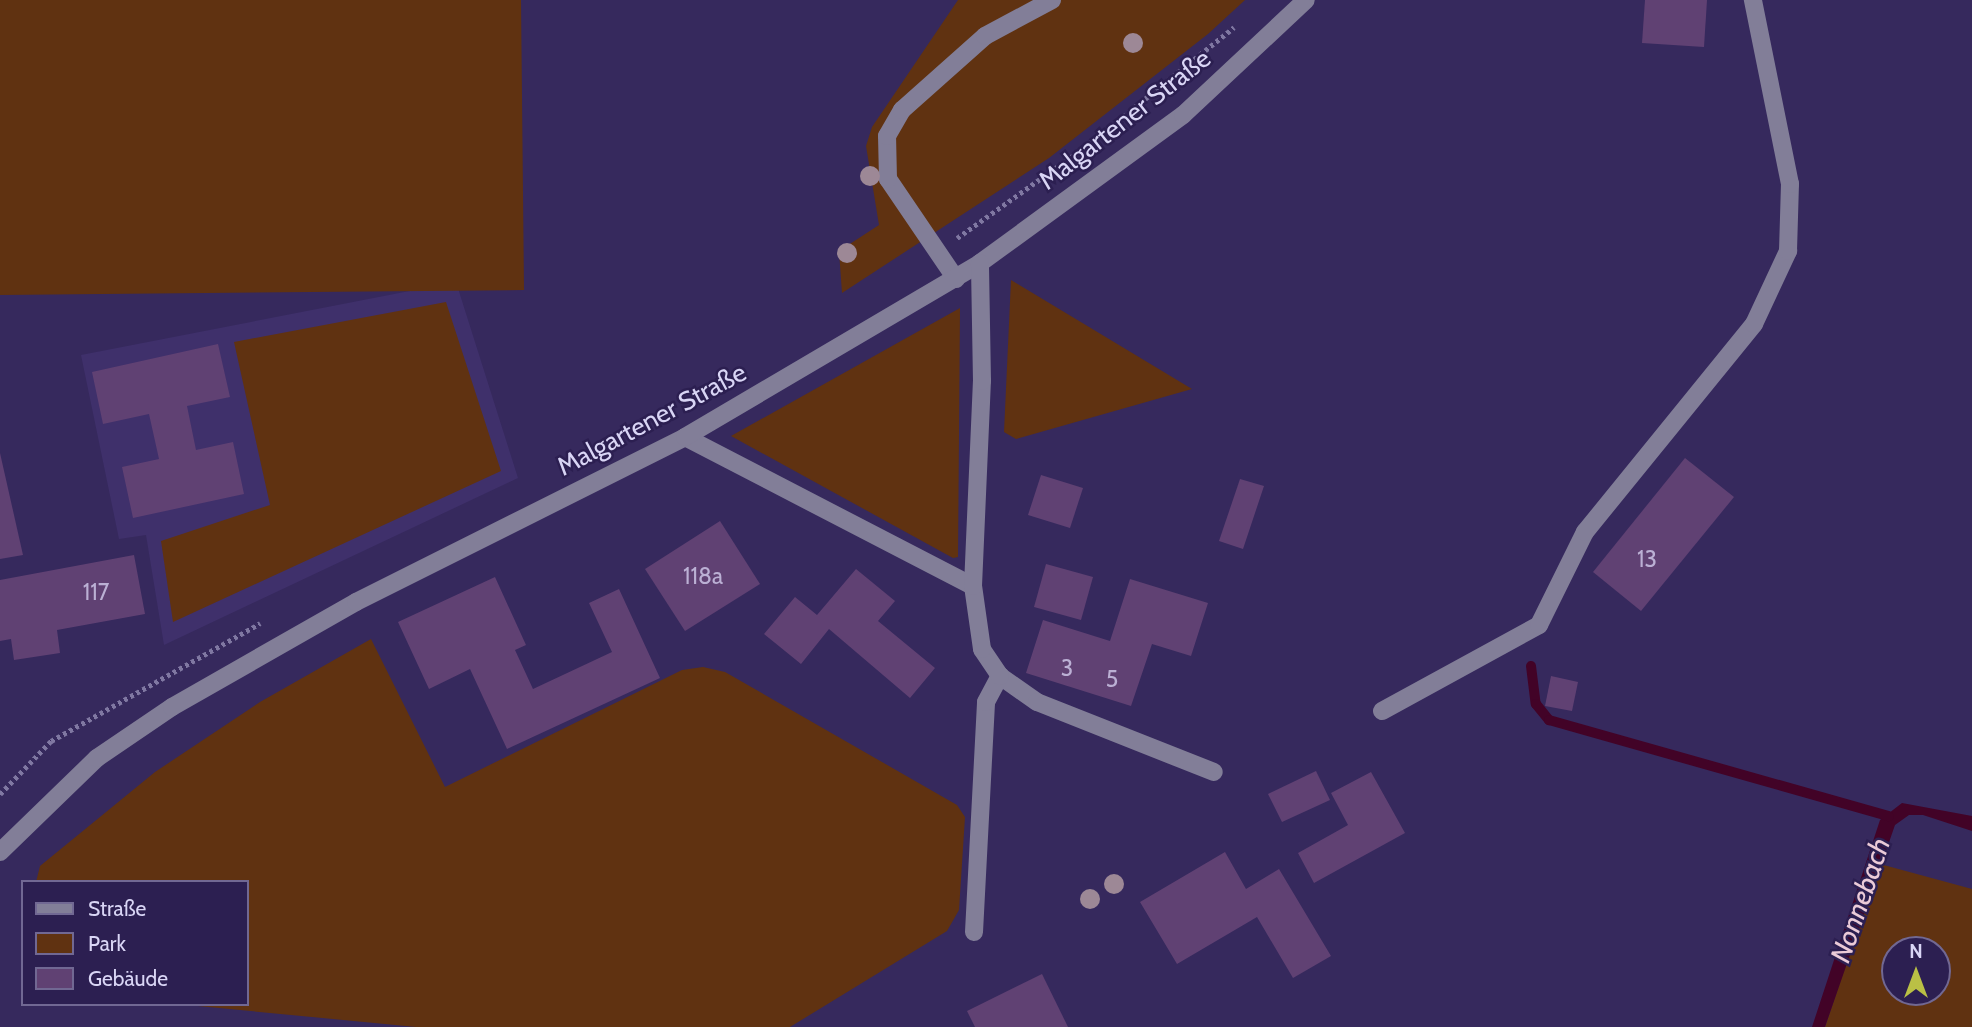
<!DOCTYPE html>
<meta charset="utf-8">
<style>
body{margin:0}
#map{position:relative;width:1972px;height:1027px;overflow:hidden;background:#36295d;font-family:Cabin,sans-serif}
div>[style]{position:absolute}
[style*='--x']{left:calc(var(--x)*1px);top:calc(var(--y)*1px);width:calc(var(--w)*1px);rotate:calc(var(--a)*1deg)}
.built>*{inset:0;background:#3f306b}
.green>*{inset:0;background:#603211}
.water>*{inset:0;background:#420327}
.stream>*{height:10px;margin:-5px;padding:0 5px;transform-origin:5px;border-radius:5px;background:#420327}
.building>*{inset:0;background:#604173}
.path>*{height:4.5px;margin-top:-2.25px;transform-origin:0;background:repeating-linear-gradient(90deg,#8078a2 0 3.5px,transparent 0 7px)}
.minor>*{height:18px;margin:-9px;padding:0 9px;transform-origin:9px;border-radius:9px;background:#827e98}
.trees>*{width:20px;height:20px;margin:-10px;border-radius:50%;background:#9d8896}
span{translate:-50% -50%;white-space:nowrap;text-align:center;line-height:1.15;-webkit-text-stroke:5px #2c1f51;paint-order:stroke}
.number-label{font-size:23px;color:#bbb0d4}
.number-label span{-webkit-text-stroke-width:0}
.street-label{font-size:26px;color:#d9d5f5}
.water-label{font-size:28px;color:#ebcbd8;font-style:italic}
.legend{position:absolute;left:21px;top:880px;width:228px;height:126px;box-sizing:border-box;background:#2c1f51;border:2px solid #716893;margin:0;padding:9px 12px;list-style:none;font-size:21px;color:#d9d5f5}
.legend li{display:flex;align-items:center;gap:14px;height:35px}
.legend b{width:35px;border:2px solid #716893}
.north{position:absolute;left:1881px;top:936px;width:70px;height:70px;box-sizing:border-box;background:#2c1f51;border:2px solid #716893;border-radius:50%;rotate:0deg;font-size:19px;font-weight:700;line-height:28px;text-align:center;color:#d9d5f5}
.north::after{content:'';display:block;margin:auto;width:24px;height:32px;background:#bac045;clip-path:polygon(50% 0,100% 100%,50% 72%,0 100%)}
</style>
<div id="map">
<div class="built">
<div style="clip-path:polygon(456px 282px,518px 478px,164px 645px,146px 535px,119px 539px,81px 355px)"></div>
</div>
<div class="green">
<div style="clip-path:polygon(0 0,521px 0,524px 290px,0 295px)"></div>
<div style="clip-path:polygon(958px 0,1245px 0,1208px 34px,1049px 158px,842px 293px,839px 251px,879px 225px,866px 146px,872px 127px)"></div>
<div style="clip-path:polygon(1011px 280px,1192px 389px,1016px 439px,1004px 432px)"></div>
<div style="clip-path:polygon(446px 302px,501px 471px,173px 622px,161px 541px,270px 505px,234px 342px)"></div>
<div style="clip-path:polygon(960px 308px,958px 557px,953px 558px,731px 436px)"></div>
<div style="clip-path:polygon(371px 639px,445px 787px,682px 670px,703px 667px,725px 672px,957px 805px,965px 817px,959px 910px,947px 931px,790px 1027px,416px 1027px,177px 1004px,247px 1004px,247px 882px,36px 882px,40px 866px,155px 772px,260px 702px)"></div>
<div style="clip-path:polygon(evenodd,1880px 864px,1972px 889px,1972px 1027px,1825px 1027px,1880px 864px,1895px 950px,1937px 950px,1937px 992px,1895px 992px,1895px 950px)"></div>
</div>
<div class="water">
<div style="clip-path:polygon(1902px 803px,1972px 816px,1972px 831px,1923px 815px,1909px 815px,1895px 825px,1825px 1027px,1812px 1027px,1880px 820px)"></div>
</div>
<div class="stream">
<div style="--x:1531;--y:666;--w:38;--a:83"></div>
<div style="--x:1536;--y:704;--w:21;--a:51"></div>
<div style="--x:1549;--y:720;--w:353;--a:15.8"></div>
</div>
<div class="building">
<div style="clip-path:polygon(1645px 0,1707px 0,1704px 47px,1642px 43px)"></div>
<div style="clip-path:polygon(218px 344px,230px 397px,187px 406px,196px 450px,233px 442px,244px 494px,133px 518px,122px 467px,159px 459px,149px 414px,103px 424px,92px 372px)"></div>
<div style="clip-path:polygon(0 453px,23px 555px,0 559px)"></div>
<div style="clip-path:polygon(1685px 458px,1734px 497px,1641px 611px,1593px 572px)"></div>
<div style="clip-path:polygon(1041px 475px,1083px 488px,1070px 528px,1028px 515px)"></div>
<div style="clip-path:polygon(1240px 479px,1264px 486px,1243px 549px,1219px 541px)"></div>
<div style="clip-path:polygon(720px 521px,760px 584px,685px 631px,645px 569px)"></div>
<div style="clip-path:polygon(134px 555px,145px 614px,57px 630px,60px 653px,14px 660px,11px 639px,0 641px,0 580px)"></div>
<div style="clip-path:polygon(1046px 564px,1093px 577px,1081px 620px,1034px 607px)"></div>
<div style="clip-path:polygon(856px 569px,895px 601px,878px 621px,935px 668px,910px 698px,829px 629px,801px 664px,764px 634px,795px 597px,817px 615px)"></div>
<div style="clip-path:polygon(495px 577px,526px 645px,515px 650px,533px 689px,612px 652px,589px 603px,619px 589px,660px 678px,507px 749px,470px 669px,429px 689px,398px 622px)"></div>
<div style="clip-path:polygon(1130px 579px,1208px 603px,1191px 656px,1152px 644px,1131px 706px,1026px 673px,1043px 620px,1110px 641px)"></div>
<div style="clip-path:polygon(1551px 676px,1578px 682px,1572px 711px,1545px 706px)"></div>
<div style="clip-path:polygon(1316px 771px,1330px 800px,1282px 822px,1268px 794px)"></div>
<div style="clip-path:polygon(1371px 772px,1405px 833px,1314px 883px,1298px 853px,1348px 825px,1331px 793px)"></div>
<div style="clip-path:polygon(1225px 852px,1246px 889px,1279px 869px,1331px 956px,1293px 978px,1257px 917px,1177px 964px,1140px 902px)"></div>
<div style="clip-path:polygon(1042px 974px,1068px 1027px,975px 1027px,967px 1011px)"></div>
</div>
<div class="path">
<div style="--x:957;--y:238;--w:157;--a:-35.4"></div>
<div style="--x:1085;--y:147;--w:191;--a:-38.8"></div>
<div style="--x:0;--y:794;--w:74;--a:-46.1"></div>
<div style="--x:51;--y:741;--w:240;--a:-29.4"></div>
</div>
<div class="minor">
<div style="--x:956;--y:279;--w:121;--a:-124.2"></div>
<div style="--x:888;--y:179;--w:43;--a:-91.3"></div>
<div style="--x:887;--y:136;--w:30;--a:-60"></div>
<div style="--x:902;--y:110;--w:111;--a:-41.7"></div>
<div style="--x:985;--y:36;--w:76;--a:-28.2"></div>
<div style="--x:685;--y:437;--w:324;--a:27.4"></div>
<div style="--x:1000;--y:676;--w:45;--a:35.1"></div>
<div style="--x:1037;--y:702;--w:190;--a:21.6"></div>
<div style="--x:1382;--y:711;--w:179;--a:-28.7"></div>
<div style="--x:1539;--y:625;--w:104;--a:-63.7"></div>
<div style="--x:1585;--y:532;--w:268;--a:-50.9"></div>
<div style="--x:1754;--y:324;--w:81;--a:-65"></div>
<div style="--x:1788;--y:251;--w:67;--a:-88.3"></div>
<div style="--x:1790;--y:184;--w:188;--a:-101.4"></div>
<div style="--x:0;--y:852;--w:135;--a:-44.1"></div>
<div style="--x:97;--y:758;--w:91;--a:-34.2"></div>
<div style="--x:172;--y:707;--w:212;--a:-29.7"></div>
<div style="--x:356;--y:602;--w:368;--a:-26.6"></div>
<div style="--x:685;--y:437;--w:342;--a:-30.5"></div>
<div style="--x:980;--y:263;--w:251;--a:-36.1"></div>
<div style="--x:1183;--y:115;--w:168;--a:-43.1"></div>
<div style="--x:974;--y:932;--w:230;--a:-87"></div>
<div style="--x:986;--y:702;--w:30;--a:-62"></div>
<div style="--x:1000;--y:676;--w:32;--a:-124"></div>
<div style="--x:982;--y:649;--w:64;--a:-98.1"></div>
<div style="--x:973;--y:586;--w:205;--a:-87.5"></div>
<div style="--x:982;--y:381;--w:118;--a:-91"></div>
</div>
<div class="trees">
<div style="left:1133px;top:43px"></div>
<div style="left:870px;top:176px"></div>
<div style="left:847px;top:253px"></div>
<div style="left:1114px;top:884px"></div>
<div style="left:1090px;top:899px"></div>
</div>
<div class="number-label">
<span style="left:1647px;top:559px">13</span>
<span style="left:703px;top:576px">118a</span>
<span style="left:96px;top:592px">117</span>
<span style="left:1067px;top:668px">3</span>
<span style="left:1112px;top:679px">5</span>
</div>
<div class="street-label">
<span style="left:1125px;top:120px;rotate:-38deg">Malgartener Straße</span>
<span style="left:652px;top:420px;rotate:-28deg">Malgartener Straße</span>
</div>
<div class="water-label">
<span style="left:1860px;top:900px;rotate:-71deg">Nonnebach</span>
</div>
<ul class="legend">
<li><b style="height:9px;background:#827e98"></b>Straße</li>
<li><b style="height:19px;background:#603211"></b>Park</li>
<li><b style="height:19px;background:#604173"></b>Gebäude</li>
</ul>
<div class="north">N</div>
</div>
